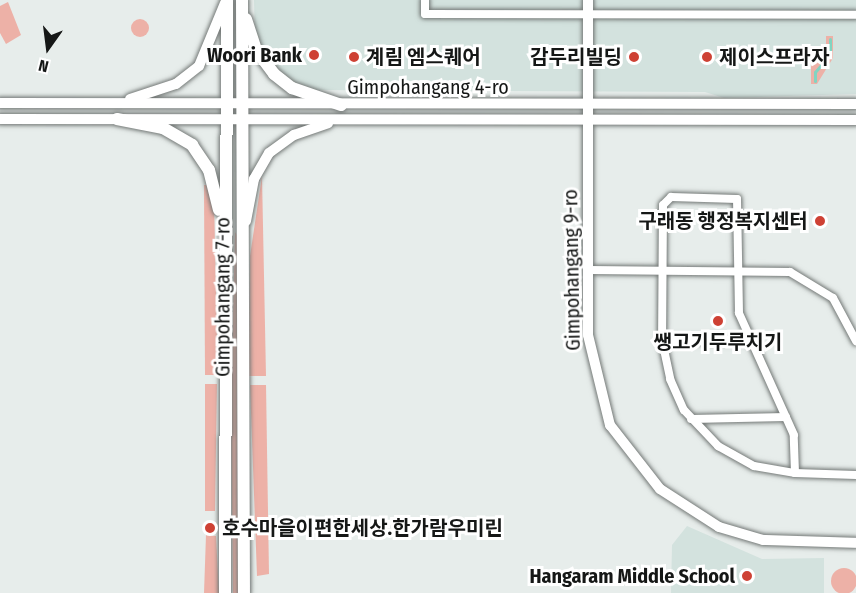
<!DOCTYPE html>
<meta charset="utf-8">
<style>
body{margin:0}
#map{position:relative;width:856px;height:593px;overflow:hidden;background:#e7edeb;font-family:"Fira Sans Condensed","Noto Sans KR",sans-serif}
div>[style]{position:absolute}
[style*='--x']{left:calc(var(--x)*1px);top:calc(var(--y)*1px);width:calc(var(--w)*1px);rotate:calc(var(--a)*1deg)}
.built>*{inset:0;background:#d3e2de}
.green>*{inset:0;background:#edb1a7}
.round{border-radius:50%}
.stream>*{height:3px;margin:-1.5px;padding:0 1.5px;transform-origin:1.5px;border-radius:1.5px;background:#81d4c1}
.roads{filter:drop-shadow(0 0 2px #747977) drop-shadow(0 0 2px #747977)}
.minor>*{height:8px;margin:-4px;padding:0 4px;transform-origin:4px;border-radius:4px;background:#fff}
.tertiary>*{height:10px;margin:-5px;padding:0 5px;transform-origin:5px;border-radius:5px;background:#fff}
.secondary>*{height:12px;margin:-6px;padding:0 6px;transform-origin:6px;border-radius:6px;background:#fff}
.dots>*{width:16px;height:16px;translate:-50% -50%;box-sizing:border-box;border:3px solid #fff;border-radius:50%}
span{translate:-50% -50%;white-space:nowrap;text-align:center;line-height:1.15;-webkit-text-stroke:6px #fff;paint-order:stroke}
.poi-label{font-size:20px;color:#151716;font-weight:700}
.right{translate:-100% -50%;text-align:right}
.left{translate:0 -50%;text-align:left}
.street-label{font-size:20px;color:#151716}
.north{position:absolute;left:18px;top:18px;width:60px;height:60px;-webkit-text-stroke:4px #fff;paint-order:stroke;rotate:194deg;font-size:16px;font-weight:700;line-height:24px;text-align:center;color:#151716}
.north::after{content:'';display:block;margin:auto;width:21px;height:27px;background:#151716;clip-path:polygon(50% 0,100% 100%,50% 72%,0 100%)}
</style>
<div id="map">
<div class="built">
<div style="clip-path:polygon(254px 0,856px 0,856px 94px,724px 98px,705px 92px,308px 90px,293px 84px,262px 55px,255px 36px)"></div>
<div style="clip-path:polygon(687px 526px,762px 559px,824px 558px,824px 593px,671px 593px,672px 545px)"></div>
</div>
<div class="green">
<div style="clip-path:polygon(8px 2px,21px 35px,6px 44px,0 33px,0 6px)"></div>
<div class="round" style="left:131px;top:19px;width:18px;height:18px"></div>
<div style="clip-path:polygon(826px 36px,833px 36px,833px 58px,817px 84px,811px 84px,811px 56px,826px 55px)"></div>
<div style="clip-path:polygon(262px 176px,266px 376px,249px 376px,250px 256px)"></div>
<div style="clip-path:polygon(204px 185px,211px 185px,214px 201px,218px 375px,205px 375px)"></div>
<div style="clip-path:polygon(235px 232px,237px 235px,238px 593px,233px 593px,231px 407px)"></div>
<div style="clip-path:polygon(205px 384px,217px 384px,215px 511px,205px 511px)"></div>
<div style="clip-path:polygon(250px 385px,266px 385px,269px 574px,257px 576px)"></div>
<div style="clip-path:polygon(206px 535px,216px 536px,219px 593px,204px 593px)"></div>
<div class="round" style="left:831px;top:568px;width:26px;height:26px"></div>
</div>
<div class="stream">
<div style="--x:815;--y:81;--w:9;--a:-90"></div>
<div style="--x:815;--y:72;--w:23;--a:-49"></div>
<div style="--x:830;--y:55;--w:16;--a:-90"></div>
</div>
<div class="roads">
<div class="minor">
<div style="--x:425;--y:0;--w:14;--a:90"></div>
<div style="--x:425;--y:14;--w:431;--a:0.1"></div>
<div style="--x:589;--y:270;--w:201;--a:0.6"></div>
<div style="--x:790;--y:272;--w:50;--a:31.2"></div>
<div style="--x:833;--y:298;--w:49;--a:61.9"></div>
<div style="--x:662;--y:340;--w:86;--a:0"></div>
<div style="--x:691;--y:419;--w:95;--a:-1.2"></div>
<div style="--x:795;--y:473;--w:38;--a:-92"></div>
<div style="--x:794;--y:435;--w:134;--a:-114.3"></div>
<div style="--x:739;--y:313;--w:114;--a:-91"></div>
<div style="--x:737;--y:199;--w:66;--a:-178.3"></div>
<div style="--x:671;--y:197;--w:11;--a:135"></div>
<div style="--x:663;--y:205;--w:135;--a:90.4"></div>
<div style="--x:662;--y:340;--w:40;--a:78"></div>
<div style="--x:670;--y:379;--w:34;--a:66"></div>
<div style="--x:684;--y:410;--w:50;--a:46.6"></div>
<div style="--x:718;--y:446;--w:41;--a:29.1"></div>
<div style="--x:754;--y:466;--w:42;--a:9.7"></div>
<div style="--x:795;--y:473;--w:61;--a:1.9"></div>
</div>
<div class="tertiary">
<div style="--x:588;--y:0;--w:335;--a:90"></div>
<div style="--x:588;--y:335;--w:93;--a:76.3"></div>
<div style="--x:610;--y:425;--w:81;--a:52"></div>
<div style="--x:660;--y:489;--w:70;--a:32.8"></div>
<div style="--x:719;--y:527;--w:46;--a:16.5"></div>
<div style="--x:763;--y:540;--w:93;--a:1.8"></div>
<div style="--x:130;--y:99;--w:48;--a:-18.1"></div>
<div style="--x:176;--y:84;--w:29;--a:-38"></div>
<div style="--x:199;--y:66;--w:68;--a:-67.6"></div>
<div style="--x:0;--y:103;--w:856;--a:0.07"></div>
<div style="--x:0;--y:119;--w:856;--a:0.07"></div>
<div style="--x:246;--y:221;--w:43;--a:-79.2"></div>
<div style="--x:254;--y:179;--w:30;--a:-60"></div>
<div style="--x:269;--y:153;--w:31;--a:-36"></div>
<div style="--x:294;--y:135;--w:36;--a:-19"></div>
</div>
<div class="secondary">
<div style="--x:242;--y:0;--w:593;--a:89.81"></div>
<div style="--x:246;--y:19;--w:33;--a:72"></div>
<div style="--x:256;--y:50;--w:30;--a:53"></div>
<div style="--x:274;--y:74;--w:23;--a:38"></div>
<div style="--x:292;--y:88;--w:52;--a:19.1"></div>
<div style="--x:117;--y:119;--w:47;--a:11.1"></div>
<div style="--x:163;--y:128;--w:34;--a:30"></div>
<div style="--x:192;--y:145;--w:30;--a:56"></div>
<div style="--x:209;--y:170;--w:41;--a:76"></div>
<div style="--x:225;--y:593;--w:593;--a:-89.81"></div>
</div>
</div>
<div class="dots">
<div style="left:314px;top:55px;background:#ce4134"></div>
<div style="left:354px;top:57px;background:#ce4134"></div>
<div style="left:634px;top:57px;background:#ce4134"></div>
<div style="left:707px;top:57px;background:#ce4134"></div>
<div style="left:820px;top:221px;background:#ce4134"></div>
<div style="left:718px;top:321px;background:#ce4134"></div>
<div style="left:210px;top:528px;background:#ce4134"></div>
<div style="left:747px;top:576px;background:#ce4134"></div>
</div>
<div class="poi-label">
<span class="right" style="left:302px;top:55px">Woori Bank</span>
<span class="left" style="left:366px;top:57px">계림 엠스퀘어</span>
<span class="right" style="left:622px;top:57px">감두리빌딩</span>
<span class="left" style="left:719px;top:57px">제이스프라자</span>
<span class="right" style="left:808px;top:221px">구래동 행정복지센터</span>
<span style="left:718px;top:342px">쌩고기두루치기</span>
<span class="left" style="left:222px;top:528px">호수마을이편한세상.한가람우미린</span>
<span class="right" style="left:735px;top:576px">Hangaram Middle School</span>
</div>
<div class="street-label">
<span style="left:428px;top:87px">Gimpohangang 4-ro</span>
<span style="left:572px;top:270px;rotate:-91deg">Gimpohangang 9-ro</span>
<span style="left:223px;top:297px;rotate:-90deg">Gimpohangang 7-ro</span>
</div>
<div class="north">N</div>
</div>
